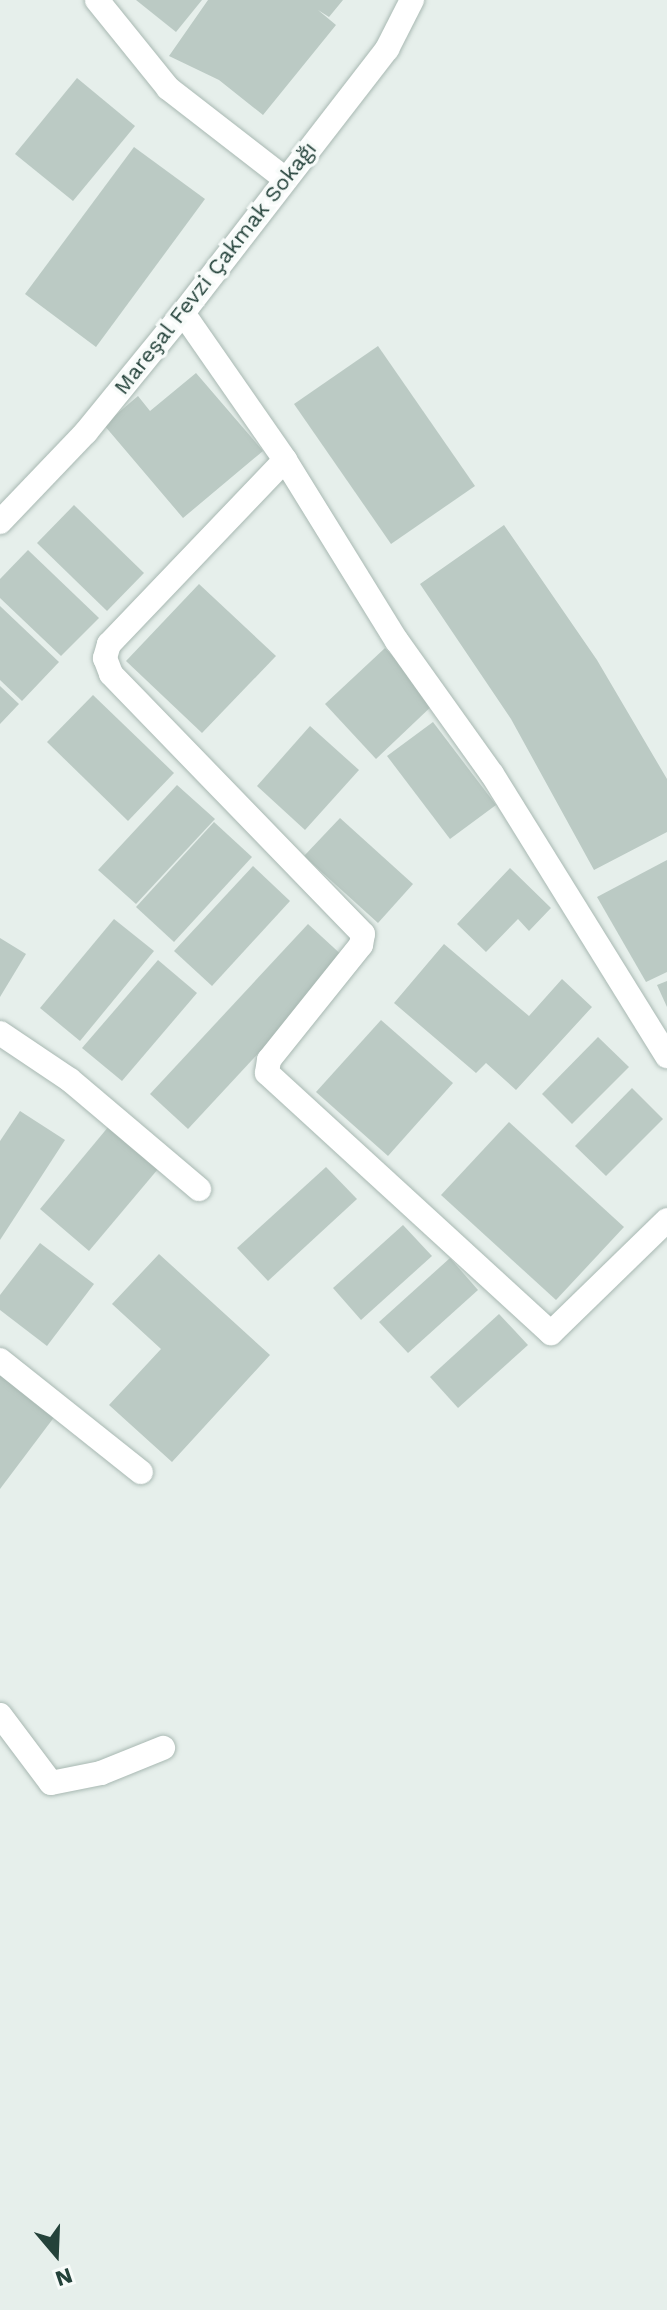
<!DOCTYPE html>
<meta charset="utf-8">
<style>
body{margin:0}
#map{position:relative;width:667px;height:2310px;overflow:hidden;background:#e6efeb;font-family:"Work Sans",sans-serif}
div>[style]{position:absolute}
[style*='--x']{left:calc(var(--x)*1px);top:calc(var(--y)*1px);width:calc(var(--w)*1px);rotate:calc(var(--a)*1deg)}
.building>*{inset:0;background:#bbcac4}
.roads{filter:drop-shadow(0 0 2px #a8b8b2) drop-shadow(0 0 2px #a8b8b2)}
.minor>*{height:24px;margin:-12px;padding:0 12px;transform-origin:12px;border-radius:12px;background:#fff}
span{translate:-50% -50%;white-space:nowrap;text-align:center;line-height:1.15;-webkit-text-stroke:7px #f7fbf9;paint-order:stroke}
.street-label{font-size:22px;color:#24423a}
.north{position:absolute;left:16px;top:2214px;width:80px;height:80px;-webkit-text-stroke:6px #f7fbf9;paint-order:stroke;rotate:161deg;font-size:22px;font-weight:700;line-height:32px;text-align:center;color:#24423a}
.north::after{content:'';display:block;margin:auto;width:28px;height:36px;background:#24423a;clip-path:polygon(50% 0,100% 100%,50% 72%,0 100%)}
</style>
<div id="map">
<div class="building">
<div style="clip-path:polygon(136px 0,202px 0,176px 32px)"></div>
<div style="clip-path:polygon(208px 0,343px 0,329px 17px,318px 10px,336px 25px,263px 115px,219px 80px,169px 56px)"></div>
<div style="clip-path:polygon(77px 78px,135px 126px,73px 201px,15px 154px)"></div>
<div style="clip-path:polygon(134px 147px,205px 199px,96px 347px,25px 294px)"></div>
<div style="clip-path:polygon(378px 346px,475px 486px,391px 544px,294px 404px)"></div>
<div style="clip-path:polygon(196px 373px,263px 451px,183px 518px,104px 425px,138px 396px,150px 411px)"></div>
<div style="clip-path:polygon(74px 505px,144px 573px,107px 611px,37px 543px)"></div>
<div style="clip-path:polygon(504px 525px,597px 660px,667px 779px,667px 832px,594px 870px,511px 719px,420px 584px)"></div>
<div style="clip-path:polygon(28px 550px,99px 618px,61px 656px,0 598px,0 579px)"></div>
<div style="clip-path:polygon(199px 584px,276px 656px,202px 733px,126px 661px)"></div>
<div style="clip-path:polygon(0 606px,59px 662px,22px 701px,0 680px)"></div>
<div style="clip-path:polygon(385px 648px,436px 702px,376px 759px,325px 704px)"></div>
<div style="clip-path:polygon(0 686px,19px 704px,0 724px)"></div>
<div style="clip-path:polygon(93px 695px,174px 773px,128px 821px,47px 742px)"></div>
<div style="clip-path:polygon(433px 722px,496px 805px,450px 839px,387px 756px)"></div>
<div style="clip-path:polygon(310px 726px,359px 770px,305px 830px,257px 786px)"></div>
<div style="clip-path:polygon(177px 785px,215px 819px,136px 904px,98px 870px)"></div>
<div style="clip-path:polygon(340px 818px,413px 884px,378px 923px,304px 856px)"></div>
<div style="clip-path:polygon(214px 822px,252px 857px,174px 942px,136px 907px)"></div>
<div style="clip-path:polygon(667px 860px,667px 972px,646px 982px,597px 897px)"></div>
<div style="clip-path:polygon(253px 866px,290px 901px,212px 986px,174px 951px)"></div>
<div style="clip-path:polygon(510px 868px,551px 908px,529px 931px,518px 919px,486px 952px,457px 924px)"></div>
<div style="clip-path:polygon(114px 919px,154px 951px,80px 1041px,40px 1008px)"></div>
<div style="clip-path:polygon(308px 924px,346px 959px,188px 1129px,150px 1094px)"></div>
<div style="clip-path:polygon(0 938px,26px 954px,0 997px)"></div>
<div style="clip-path:polygon(444px 944px,529px 1016px,562px 979px,592px 1007px,516px 1090px,486px 1063px,476px 1073px,394px 1003px)"></div>
<div style="clip-path:polygon(158px 960px,197px 993px,122px 1081px,82px 1048px)"></div>
<div style="clip-path:polygon(667px 981px,667px 1007px,657px 985px)"></div>
<div style="clip-path:polygon(381px 1020px,453px 1083px,388px 1156px,316px 1092px)"></div>
<div style="clip-path:polygon(598px 1037px,629px 1067px,572px 1124px,542px 1094px)"></div>
<div style="clip-path:polygon(632px 1088px,663px 1119px,606px 1176px,575px 1146px)"></div>
<div style="clip-path:polygon(20px 1111px,65px 1140px,0 1240px,0 1141px)"></div>
<div style="clip-path:polygon(509px 1122px,624px 1227px,556px 1300px,441px 1195px)"></div>
<div style="clip-path:polygon(109px 1126px,158px 1169px,89px 1251px,40px 1209px)"></div>
<div style="clip-path:polygon(326px 1167px,357px 1199px,268px 1281px,237px 1248px)"></div>
<div style="clip-path:polygon(403px 1225px,432px 1256px,361px 1320px,333px 1288px)"></div>
<div style="clip-path:polygon(40px 1243px,94px 1284px,47px 1346px,0 1310px,0 1295px)"></div>
<div style="clip-path:polygon(159px 1254px,270px 1355px,172px 1462px,109px 1405px,161px 1349px,112px 1304px)"></div>
<div style="clip-path:polygon(450px 1258px,478px 1290px,408px 1353px,379px 1322px)"></div>
<div style="clip-path:polygon(499px 1314px,528px 1345px,458px 1408px,430px 1377px)"></div>
<div style="clip-path:polygon(0 1374px,55px 1416px,0 1489px)"></div>
</div>
<div class="roads">
<div class="minor">
<div style="--x:97;--y:0;--w:113;--a:51.1"></div>
<div style="--x:168;--y:88;--w:147;--a:37.8"></div>
<div style="--x:183;--y:313;--w:179;--a:55.2"></div>
<div style="--x:285;--y:460;--w:213;--a:58.3"></div>
<div style="--x:397;--y:641;--w:163;--a:54.5"></div>
<div style="--x:492;--y:774;--w:332;--a:58.2"></div>
<div style="--x:285;--y:460;--w:255;--a:133.7"></div>
<div style="--x:109;--y:644;--w:15;--a:106"></div>
<div style="--x:105;--y:658;--w:17;--a:69"></div>
<div style="--x:111;--y:674;--w:362;--a:45.9"></div>
<div style="--x:363;--y:934;--w:11;--a:100"></div>
<div style="--x:361;--y:945;--w:147;--a:128.7"></div>
<div style="--x:269;--y:1060;--w:13;--a:99"></div>
<div style="--x:267;--y:1073;--w:385;--a:42.5"></div>
<div style="--x:551;--y:1333;--w:162;--a:-44.2"></div>
<div style="--x:0;--y:522;--w:124;--a:-46.3"></div>
<div style="--x:86;--y:432;--w:154;--a:-50.8"></div>
<div style="--x:183;--y:313;--w:334;--a:-52.3"></div>
<div style="--x:387;--y:49;--w:55;--a:-63"></div>
<div style="--x:0;--y:1033;--w:84;--a:33.9"></div>
<div style="--x:70;--y:1080;--w:169;--a:40.2"></div>
<div style="--x:0;--y:1360;--w:180;--a:38.5"></div>
<div style="--x:0;--y:1715;--w:85;--a:53.1"></div>
<div style="--x:51;--y:1783;--w:51;--a:-11.3"></div>
<div style="--x:101;--y:1773;--w:67;--a:-22"></div>
</div>
</div>
<div class="street-label">
<span style="left:215px;top:268px;rotate:-52deg">Mareşal Fevzi Çakmak Sokağı</span>
</div>
<div class="north">N</div>
</div>
